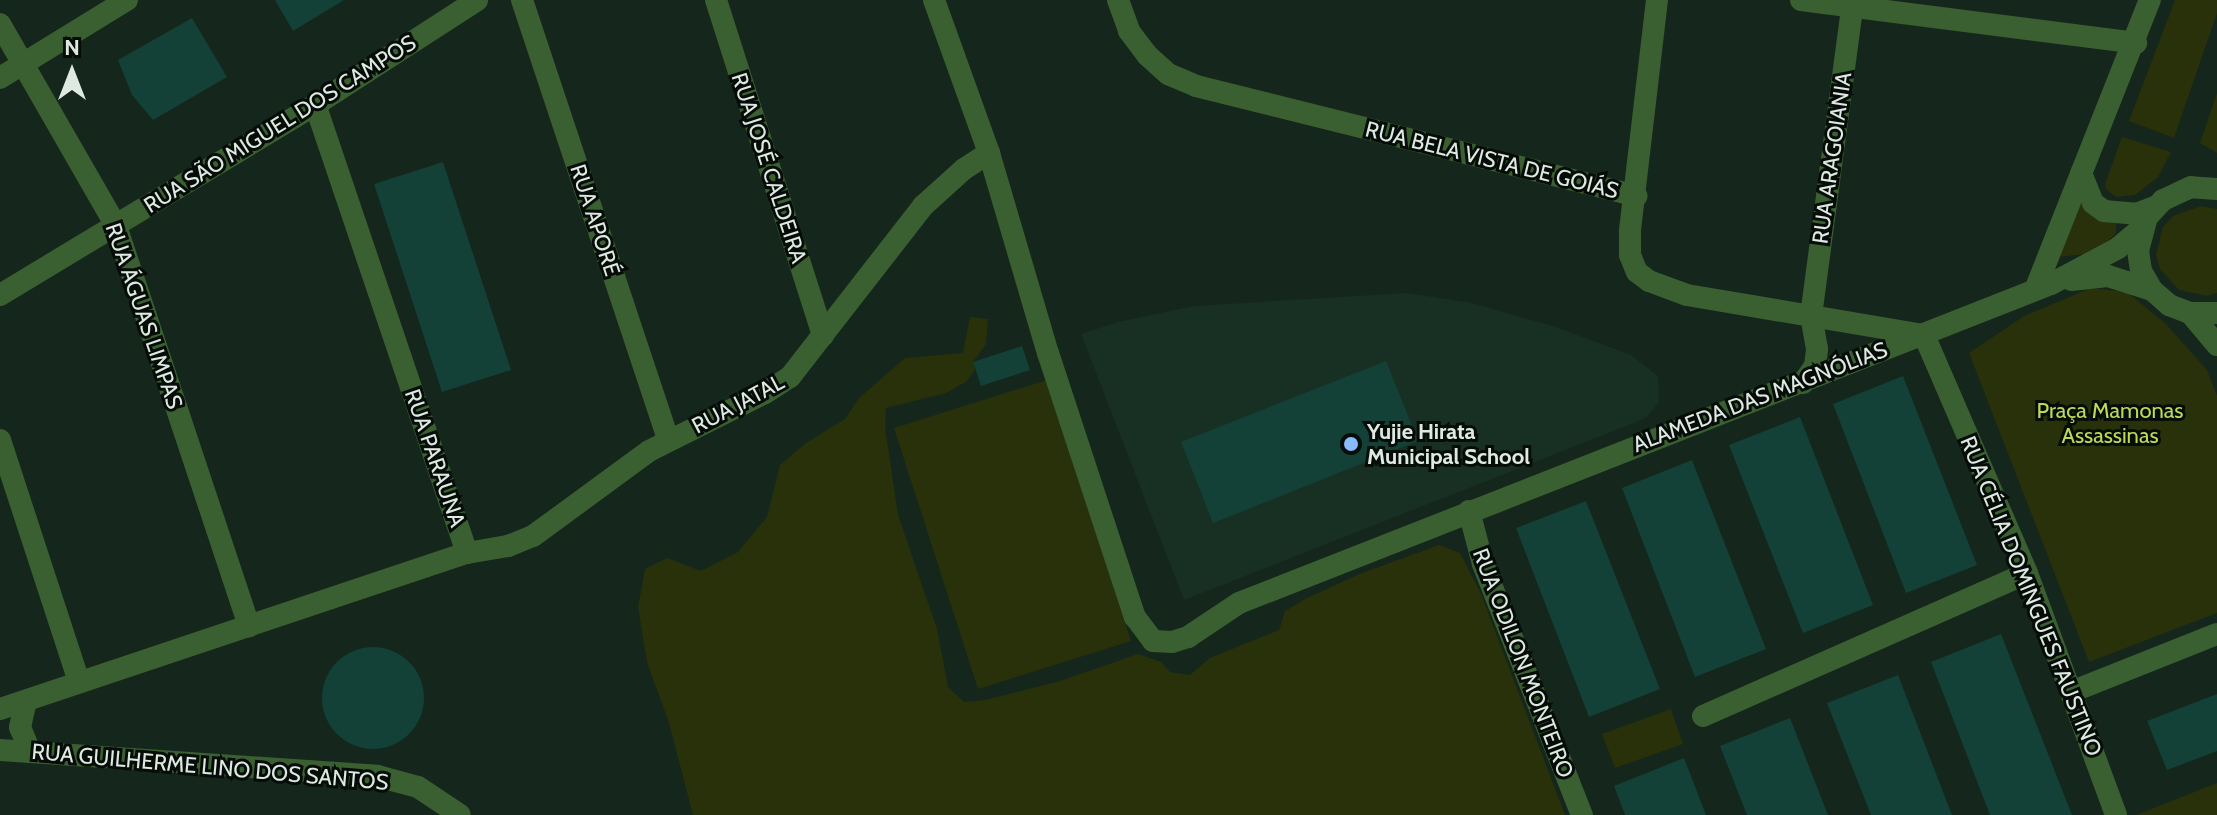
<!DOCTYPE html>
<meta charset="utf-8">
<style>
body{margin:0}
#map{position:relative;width:2217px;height:815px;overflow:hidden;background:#15261c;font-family:Cabin,sans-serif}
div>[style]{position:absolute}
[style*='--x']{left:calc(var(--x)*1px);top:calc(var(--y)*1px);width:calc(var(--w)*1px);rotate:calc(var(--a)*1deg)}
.built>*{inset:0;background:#183023}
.green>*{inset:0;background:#29310a}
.building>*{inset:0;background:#134037}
.round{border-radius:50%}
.street>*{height:22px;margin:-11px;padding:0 11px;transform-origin:11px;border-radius:11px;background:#3a5f30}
.dots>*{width:22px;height:22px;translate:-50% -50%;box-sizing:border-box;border:4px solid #060d09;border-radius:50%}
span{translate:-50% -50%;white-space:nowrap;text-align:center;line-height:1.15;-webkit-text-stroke:6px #060d09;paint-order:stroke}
.street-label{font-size:22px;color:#dee9e2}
.park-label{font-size:22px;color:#bdd957}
.poi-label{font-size:22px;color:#dee9e2;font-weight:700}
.left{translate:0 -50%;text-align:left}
.north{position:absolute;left:32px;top:32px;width:80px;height:80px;-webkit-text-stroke:6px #060d09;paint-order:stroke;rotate:0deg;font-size:22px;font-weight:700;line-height:32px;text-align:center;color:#dee9e2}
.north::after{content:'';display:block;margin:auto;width:28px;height:36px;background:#dee9e2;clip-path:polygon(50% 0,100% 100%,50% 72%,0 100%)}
</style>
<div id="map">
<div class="built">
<div style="clip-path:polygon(1407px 293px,1472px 303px,1556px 327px,1631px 355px,1658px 376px,1659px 402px,1647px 417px,1634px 423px,1184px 600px,1081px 334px,1118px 322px,1194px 306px)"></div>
</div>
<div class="green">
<div style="clip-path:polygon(2175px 0,2217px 0,2217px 13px,2174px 138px,2129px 121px)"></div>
<div style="clip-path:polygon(2217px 93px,2217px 153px,2200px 143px)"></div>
<div style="clip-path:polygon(2122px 137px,2171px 152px,2158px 177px,2135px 195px,2116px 197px,2106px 189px,2105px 184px)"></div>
<div style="clip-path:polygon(2080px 197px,2116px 221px,2116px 233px,2097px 253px,2057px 257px)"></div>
<div style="clip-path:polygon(2201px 206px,2217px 209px,2217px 293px,2207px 296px,2179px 290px,2160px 269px,2156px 255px,2163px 227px,2173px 216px)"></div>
<div style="clip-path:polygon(2091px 288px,2127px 292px,2166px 324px,2207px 370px,2217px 396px,2217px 613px,2089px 662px,1969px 353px,2024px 316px)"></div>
<div style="clip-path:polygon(970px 317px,988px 319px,986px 344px,973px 362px,975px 370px,967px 381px,946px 393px,886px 408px,885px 427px,898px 515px,937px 629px,948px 687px,964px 702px,985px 700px,1060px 681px,1138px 654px,1161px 662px,1170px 672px,1190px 675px,1210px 658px,1279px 630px,1285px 611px,1307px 598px,1362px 573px,1439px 545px,1460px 553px,1481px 594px,1565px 815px,693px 815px,669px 723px,647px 662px,638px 607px,645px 569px,667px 558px,701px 571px,738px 552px,767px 517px,780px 465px,806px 443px,845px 419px,859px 398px,905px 358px,963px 353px)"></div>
<div style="clip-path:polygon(1047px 380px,1131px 641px,978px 689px,894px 428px)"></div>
<div style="clip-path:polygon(1671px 709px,1683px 744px,1615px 768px,1602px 734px)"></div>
<div style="clip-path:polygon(2217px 783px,2217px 815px,2136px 815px)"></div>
</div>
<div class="building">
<div style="clip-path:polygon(275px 0,344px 0,293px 31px)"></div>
<div style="clip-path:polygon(192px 18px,227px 77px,153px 120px,132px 95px,118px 60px)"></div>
<div style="clip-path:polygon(443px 162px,511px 370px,442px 392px,374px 184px)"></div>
<div style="clip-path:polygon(1022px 346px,1030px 370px,981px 386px,973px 362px)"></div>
<div style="clip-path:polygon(1386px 361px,1418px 441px,1213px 523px,1181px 442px)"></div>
<div style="clip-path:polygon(1903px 376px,1977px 565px,1906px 593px,1833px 404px)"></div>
<div style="clip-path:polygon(1800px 417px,1873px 605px,1803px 633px,1729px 445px)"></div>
<div style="clip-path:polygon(1692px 460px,1766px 649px,1695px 677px,1622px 488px)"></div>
<div style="clip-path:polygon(1586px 501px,1660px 689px,1589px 717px,1516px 528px)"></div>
<div style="clip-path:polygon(2001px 634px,2072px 815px,1990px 815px,1931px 662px)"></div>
<div class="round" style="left:322px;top:647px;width:102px;height:102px"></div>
<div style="clip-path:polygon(1898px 675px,1952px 815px,1871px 815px,1827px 703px)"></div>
<div style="clip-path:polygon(2217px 694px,2217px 751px,2167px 770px,2147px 721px)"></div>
<div style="clip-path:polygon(1790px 718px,1828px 815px,1747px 815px,1720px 746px)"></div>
<div style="clip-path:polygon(1684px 758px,1706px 815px,1625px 815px,1614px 786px)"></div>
</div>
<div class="street">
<div style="--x:522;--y:0;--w:464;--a:71.6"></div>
<div style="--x:716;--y:0;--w:352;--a:72.3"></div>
<div style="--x:934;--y:0;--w:163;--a:70.2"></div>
<div style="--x:989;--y:153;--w:209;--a:73.6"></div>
<div style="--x:1048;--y:353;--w:278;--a:71.8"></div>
<div style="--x:1135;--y:617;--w:30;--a:53"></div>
<div style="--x:1153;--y:641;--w:19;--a:3"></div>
<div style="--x:1172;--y:642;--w:17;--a:-17"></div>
<div style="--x:1188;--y:637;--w:61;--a:-33.7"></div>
<div style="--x:1239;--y:603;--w:872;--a:-21.45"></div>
<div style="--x:2051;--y:284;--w:76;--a:-28.2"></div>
<div style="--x:2118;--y:248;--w:30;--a:-40"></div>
<div style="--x:1118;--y:0;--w:33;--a:70"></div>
<div style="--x:1129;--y:31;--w:30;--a:53"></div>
<div style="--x:1147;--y:55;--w:28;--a:42"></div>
<div style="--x:1168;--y:74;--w:30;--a:23"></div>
<div style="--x:1196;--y:86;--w:454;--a:14"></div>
<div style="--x:1657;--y:0;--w:233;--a:96.7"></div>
<div style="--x:1630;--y:231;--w:24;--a:90"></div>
<div style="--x:1630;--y:255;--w:18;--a:68"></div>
<div style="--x:1637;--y:272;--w:15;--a:37"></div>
<div style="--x:1649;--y:281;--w:40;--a:20.2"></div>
<div style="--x:1687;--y:295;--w:240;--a:9.6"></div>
<div style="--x:1924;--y:335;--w:259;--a:66.6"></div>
<div style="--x:2027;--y:573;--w:258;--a:69.8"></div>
<div style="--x:1801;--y:0;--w:338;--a:7.3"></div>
<div style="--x:0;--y:24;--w:233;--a:60.1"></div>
<div style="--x:116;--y:226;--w:422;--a:71.6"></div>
<div style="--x:0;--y:78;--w:149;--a:-31.6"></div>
<div style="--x:2081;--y:173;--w:32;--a:68"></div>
<div style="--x:2093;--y:203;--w:14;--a:36"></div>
<div style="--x:2104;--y:211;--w:32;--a:5"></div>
<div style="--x:2136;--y:214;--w:19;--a:-21"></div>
<div style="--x:2217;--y:189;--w:26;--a:-176"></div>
<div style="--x:2191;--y:187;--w:31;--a:155"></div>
<div style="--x:2163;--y:200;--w:23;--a:133"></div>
<div style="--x:2147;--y:217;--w:34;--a:105"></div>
<div style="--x:2138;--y:250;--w:21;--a:82"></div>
<div style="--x:2141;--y:271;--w:22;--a:60"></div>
<div style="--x:2152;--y:290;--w:23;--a:41"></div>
<div style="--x:2169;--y:305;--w:22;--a:21"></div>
<div style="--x:2190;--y:313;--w:27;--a:0"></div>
<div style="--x:2071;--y:280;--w:37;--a:-6"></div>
<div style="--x:2108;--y:276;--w:46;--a:17.7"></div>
<div style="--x:2035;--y:290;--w:312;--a:-68.4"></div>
<div style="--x:0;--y:295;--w:368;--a:-31.1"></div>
<div style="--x:315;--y:105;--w:193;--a:-32.9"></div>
<div style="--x:2190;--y:313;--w:42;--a:49.8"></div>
<div style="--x:1803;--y:383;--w:21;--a:-55"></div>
<div style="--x:1815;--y:366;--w:17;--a:-83"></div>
<div style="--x:1817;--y:349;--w:34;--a:-100"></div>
<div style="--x:1811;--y:316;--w:319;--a:-82.4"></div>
<div style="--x:0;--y:440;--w:255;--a:71.9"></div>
<div style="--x:1469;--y:511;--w:55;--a:75.2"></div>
<div style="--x:1483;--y:564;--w:270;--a:68.5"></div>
<div style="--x:467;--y:553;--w:42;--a:-9.7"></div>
<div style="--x:508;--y:546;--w:27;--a:-22"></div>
<div style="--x:533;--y:536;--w:144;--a:-36.2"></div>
<div style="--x:649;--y:451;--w:130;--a:-26.6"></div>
<div style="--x:765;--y:393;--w:30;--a:-33"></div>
<div style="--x:790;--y:377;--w:217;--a:-52.1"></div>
<div style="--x:923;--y:206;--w:55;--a:-42.1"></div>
<div style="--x:964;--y:169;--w:30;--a:-33"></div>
<div style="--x:2071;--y:692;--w:157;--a:-21.7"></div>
<div style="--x:26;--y:701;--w:27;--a:103"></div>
<div style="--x:20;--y:727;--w:27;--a:68"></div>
<div style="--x:0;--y:709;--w:492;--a:-18.5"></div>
<div style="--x:467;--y:553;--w:473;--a:-108.7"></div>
<div style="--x:1703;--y:716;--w:354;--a:-23.8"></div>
<div style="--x:0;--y:750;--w:378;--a:3.9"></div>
<div style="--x:377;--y:776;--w:42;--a:15"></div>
<div style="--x:418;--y:787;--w:50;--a:33.7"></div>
</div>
<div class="dots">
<div style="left:1351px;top:444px;background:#87bbfb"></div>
</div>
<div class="street-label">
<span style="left:280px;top:124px;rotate:-32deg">RUA SÃO MIGUEL DOS CAMPOS</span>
<span style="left:1832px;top:158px;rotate:-82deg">RUA ARAGOIANIA</span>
<span style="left:1492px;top:160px;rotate:14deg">RUA BELA VISTA DE GOIÁS</span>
<span style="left:769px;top:168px;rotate:72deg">RUA JOSÉ CALDEIRA</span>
<span style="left:595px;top:220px;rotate:72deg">RUA APORÉ</span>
<span style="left:144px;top:316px;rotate:71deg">RUA ÁGUAS LIMPAS</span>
<span style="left:1760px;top:397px;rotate:-21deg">ALAMEDA DAS MAGNÓLIAS</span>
<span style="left:738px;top:404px;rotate:-28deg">RUA JATAL</span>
<span style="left:435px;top:458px;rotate:71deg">RUA PARAUNA</span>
<span style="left:2031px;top:596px;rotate:68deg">RUA CÉLIA DOMINGUES FAUSTINO</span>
<span style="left:1523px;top:663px;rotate:69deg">RUA ODILON MONTEIRO</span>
<span style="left:210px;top:767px;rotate:5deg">RUA GUILHERME LINO DOS SANTOS</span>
</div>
<div class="park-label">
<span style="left:2110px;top:423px">Praça Mamonas<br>Assassinas</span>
</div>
<div class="poi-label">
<span class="left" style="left:1367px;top:444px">Yujie Hirata<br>Municipal School</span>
</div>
<div class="north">N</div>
</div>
